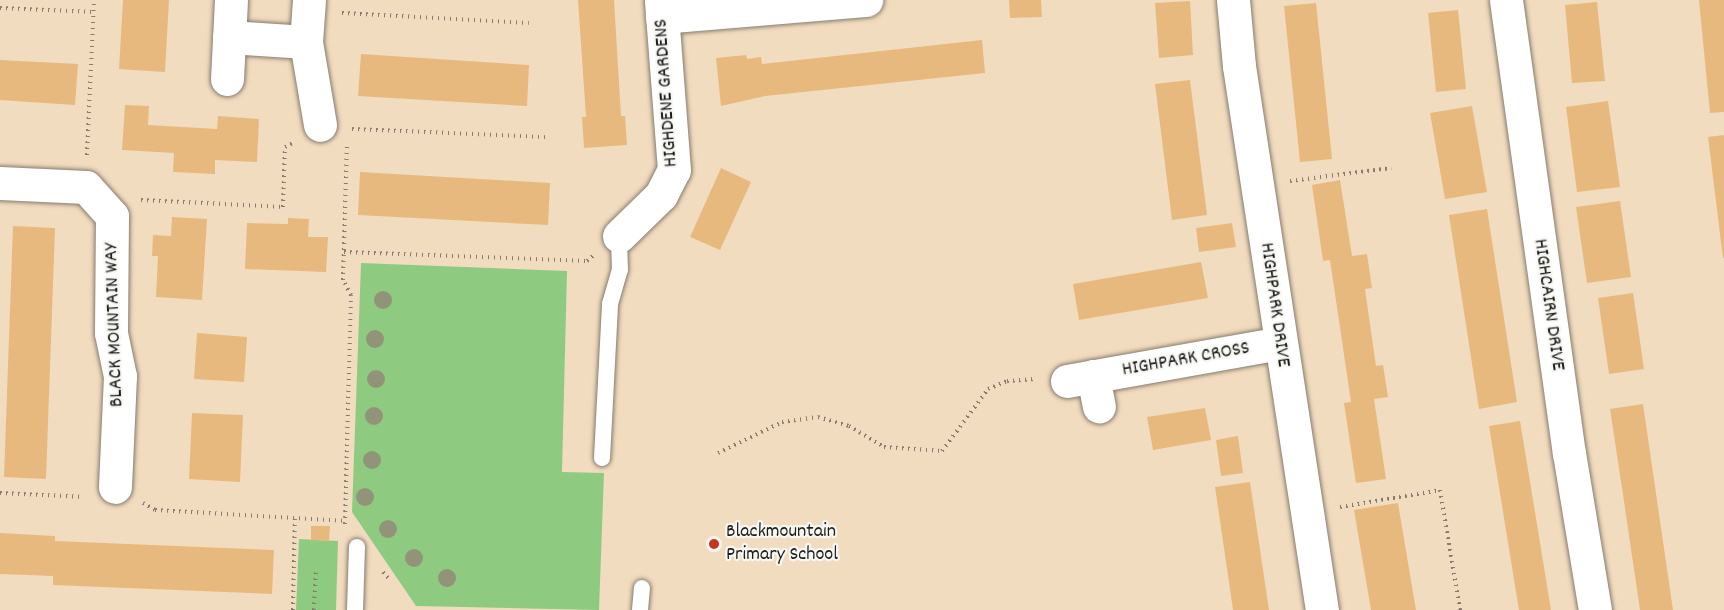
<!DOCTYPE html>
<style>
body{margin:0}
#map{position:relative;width:1724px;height:610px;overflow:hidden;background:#f2dcbf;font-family:Dekko,sans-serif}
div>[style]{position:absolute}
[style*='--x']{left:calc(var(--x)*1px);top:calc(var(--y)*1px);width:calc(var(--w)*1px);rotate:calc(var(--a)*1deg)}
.green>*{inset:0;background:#8ecb81}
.building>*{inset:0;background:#e8b97f}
.path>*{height:4px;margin-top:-2px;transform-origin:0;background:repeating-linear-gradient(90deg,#877c6e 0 1.5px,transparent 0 6px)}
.roads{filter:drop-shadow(0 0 2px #877c6e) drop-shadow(0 0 2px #877c6e)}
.lane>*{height:16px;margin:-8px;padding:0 8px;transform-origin:8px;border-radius:8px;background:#fff}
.street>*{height:33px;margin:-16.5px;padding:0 16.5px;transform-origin:16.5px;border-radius:16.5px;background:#fff}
.trees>*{width:18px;height:18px;margin:-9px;border-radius:50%;background:#929479}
.dots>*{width:16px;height:16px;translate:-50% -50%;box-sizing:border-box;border:3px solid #f6f6f2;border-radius:50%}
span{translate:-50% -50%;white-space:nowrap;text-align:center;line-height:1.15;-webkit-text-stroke:4.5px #f6f6f2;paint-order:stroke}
.street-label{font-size:20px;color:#1c1c1c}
.poi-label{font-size:20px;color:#1c1c1c}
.left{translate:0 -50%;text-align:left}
</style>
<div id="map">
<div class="green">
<div style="clip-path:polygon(361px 263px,567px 271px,562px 472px,604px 473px,599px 610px,416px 606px,352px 512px)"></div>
<div style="clip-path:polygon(299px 539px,338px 541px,336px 610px,296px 610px)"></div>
</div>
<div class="building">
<div style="clip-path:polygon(123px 0,169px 0,165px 72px,119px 69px)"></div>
<div style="clip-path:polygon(578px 0,614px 0,621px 116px,625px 116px,627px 145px,584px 148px,582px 117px,586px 117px)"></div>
<div style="clip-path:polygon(1009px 0,1041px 0,1042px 17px,1010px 18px)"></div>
<div style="clip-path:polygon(1699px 0,1724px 0,1724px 112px,1710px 113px)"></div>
<div style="clip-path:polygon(1190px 1px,1193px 55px,1159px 58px,1155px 3px)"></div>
<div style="clip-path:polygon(1597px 2px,1605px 81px,1572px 83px,1565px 5px)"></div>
<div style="clip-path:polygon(1316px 3px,1332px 159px,1300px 162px,1284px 6px)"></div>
<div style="clip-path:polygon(1458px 10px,1466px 89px,1436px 92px,1428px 13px)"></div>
<div style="clip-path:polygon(982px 40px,985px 73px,765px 96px,721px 106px,716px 58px,746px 55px,747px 59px,761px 57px,762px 64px)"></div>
<div style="clip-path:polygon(361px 54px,529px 65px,527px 106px,358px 96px)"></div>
<div style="clip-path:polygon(0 60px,78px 64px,75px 105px,0 100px)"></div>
<div style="clip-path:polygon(1190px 80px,1207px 215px,1172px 220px,1155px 84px)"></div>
<div style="clip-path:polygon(1608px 101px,1620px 187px,1577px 192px,1566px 107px)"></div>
<div style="clip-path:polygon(125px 105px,149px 106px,148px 125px,217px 129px,218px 116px,259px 119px,257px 162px,215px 160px,215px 174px,173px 172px,174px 153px,122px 150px)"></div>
<div style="clip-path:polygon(1472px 106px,1487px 192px,1445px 199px,1430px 113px)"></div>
<div style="clip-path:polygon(1724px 135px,1724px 258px,1723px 258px,1708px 137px)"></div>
<div style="clip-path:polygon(721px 168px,751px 182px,720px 250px,690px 237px)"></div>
<div style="clip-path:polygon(360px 172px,550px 183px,548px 225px,358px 215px)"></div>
<div style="clip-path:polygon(1340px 180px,1352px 256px,1367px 254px,1372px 288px,1365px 289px,1376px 366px,1383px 365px,1388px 397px,1374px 399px,1386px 479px,1356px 483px,1344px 403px,1351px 402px,1330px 260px,1323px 261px,1312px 185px)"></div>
<div style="clip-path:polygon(1620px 201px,1631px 277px,1587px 283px,1576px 207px)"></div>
<div style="clip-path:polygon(1487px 209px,1517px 402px,1479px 409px,1449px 215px)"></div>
<div style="clip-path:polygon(172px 217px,207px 219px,202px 300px,156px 297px,158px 256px,152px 256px,153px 235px,171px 236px)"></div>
<div style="clip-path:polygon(288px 218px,309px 219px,308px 237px,328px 237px,326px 272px,245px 269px,247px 223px,288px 224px)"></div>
<div style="clip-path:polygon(1232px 223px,1236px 247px,1199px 252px,1196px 228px)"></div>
<div style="clip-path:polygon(13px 226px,55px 228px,46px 479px,4px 477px)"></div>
<div style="clip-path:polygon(1201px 262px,1208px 298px,1079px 320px,1073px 284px)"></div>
<div style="clip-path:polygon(1633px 293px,1644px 369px,1609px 374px,1598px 298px)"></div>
<div style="clip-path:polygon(197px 333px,247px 337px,244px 382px,194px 379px)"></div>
<div style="clip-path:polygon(1643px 404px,1666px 562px,1673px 610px,1640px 610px,1622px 488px,1610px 409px)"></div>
<div style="clip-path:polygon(1205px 408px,1211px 440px,1153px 450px,1147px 417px)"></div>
<div style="clip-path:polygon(192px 413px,243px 415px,240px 482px,189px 479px)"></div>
<div style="clip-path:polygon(1520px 421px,1533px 500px,1551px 610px,1519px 610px,1489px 426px)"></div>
<div style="clip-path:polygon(1238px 436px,1243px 473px,1221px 476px,1216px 440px)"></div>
<div style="clip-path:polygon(1250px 482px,1254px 509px,1269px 610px,1233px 610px,1231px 596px,1215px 487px)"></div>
<div style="clip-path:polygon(1398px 503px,1416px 610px,1371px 610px,1354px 510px)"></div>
<div style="clip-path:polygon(311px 526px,330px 526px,329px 541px,311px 540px)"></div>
<div style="clip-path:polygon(0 533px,55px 536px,55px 541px,274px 550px,272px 594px,53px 585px,53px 576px,0 574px)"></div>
</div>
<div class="path">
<div style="--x:0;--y:8;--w:93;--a:2.5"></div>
<div style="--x:342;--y:13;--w:187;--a:3.1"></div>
<div style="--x:352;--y:129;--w:194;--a:2.4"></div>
<div style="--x:87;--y:155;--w:155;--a:-87.4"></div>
<div style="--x:1290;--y:181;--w:102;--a:-7.3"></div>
<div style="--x:141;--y:200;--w:142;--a:2.8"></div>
<div style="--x:283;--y:207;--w:60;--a:-88.1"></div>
<div style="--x:285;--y:147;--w:9;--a:-27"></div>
<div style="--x:344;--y:252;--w:243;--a:2.1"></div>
<div style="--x:587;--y:261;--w:8;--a:-40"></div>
<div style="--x:718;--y:453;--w:71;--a:-25.8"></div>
<div style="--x:782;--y:422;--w:36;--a:-8"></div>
<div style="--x:818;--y:417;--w:32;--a:16"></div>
<div style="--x:849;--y:426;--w:41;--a:31"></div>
<div style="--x:884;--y:447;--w:58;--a:3.9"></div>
<div style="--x:942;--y:451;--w:77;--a:-53.4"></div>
<div style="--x:988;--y:389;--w:21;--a:-23"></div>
<div style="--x:1007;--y:381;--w:27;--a:-4"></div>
<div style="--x:0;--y:493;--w:84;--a:2.7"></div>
<div style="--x:143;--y:503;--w:14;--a:30"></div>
<div style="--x:155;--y:510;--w:188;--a:3.3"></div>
<div style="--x:1340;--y:507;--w:101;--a:-9.6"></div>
<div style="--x:1440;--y:490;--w:122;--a:80.5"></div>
<div style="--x:345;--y:524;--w:229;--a:-88.5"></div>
<div style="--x:351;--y:295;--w:17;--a:-118"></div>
<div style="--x:343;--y:280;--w:136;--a:-88.3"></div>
<div style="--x:383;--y:572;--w:11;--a:49"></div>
<div style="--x:293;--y:610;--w:92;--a:-88.8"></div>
<div style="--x:314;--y:610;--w:40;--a:-87.1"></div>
</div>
<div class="roads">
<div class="lane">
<div style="--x:602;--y:458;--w:154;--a:-87"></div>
<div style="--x:610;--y:304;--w:35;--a:-74"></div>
<div style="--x:620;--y:270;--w:34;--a:-92"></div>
<div style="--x:355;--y:610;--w:63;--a:-88.2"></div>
<div style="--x:640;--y:610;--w:22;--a:-85"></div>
</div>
<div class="street">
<div style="--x:309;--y:0;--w:42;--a:94.1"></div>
<div style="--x:306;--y:42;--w:84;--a:80.4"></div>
<div style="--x:1233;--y:0;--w:66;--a:84.8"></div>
<div style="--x:1239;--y:66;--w:550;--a:81.33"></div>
<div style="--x:1506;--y:0;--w:457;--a:82.1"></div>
<div style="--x:1569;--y:453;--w:159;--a:80.6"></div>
<div style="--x:662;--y:17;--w:205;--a:-4.8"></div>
<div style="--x:229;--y:37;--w:77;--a:3.7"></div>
<div style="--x:227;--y:79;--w:79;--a:-87.1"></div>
<div style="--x:0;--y:183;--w:86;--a:2.7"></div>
<div style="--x:86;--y:187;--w:39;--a:48"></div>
<div style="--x:112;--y:216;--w:117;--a:90.5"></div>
<div style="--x:111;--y:333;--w:44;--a:78.2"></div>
<div style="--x:120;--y:376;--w:111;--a:92.6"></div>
<div style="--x:619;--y:236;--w:59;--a:-44.3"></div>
<div style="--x:661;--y:195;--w:28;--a:-63"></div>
<div style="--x:674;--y:170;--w:170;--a:-94.4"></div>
<div style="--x:1093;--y:376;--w:31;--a:79"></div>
<div style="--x:1067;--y:381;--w:216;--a:-10.1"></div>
</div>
</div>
<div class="trees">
<div style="left:383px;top:300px"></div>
<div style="left:375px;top:339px"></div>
<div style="left:376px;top:379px"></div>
<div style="left:374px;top:416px"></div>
<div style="left:372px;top:460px"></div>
<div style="left:365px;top:497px"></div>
<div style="left:388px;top:529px"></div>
<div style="left:414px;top:558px"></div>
<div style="left:447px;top:578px"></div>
</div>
<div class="dots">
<div style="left:714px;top:544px;background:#c8321e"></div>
</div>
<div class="street-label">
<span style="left:667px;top:93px;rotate:-94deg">HIGHDENE GARDENS</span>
<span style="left:1274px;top:305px;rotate:82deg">HIGHPARK DRIVE</span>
<span style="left:1548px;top:305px;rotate:82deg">HIGHCAIRN DRIVE</span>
<span style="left:115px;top:325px;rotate:-92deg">BLACK MOUNTAIN WAY</span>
<span style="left:1186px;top:360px;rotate:-10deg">HIGHPARK CROSS</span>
</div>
<div class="poi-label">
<span class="left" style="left:726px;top:544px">Blackmountain<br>Primary School</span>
</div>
</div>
